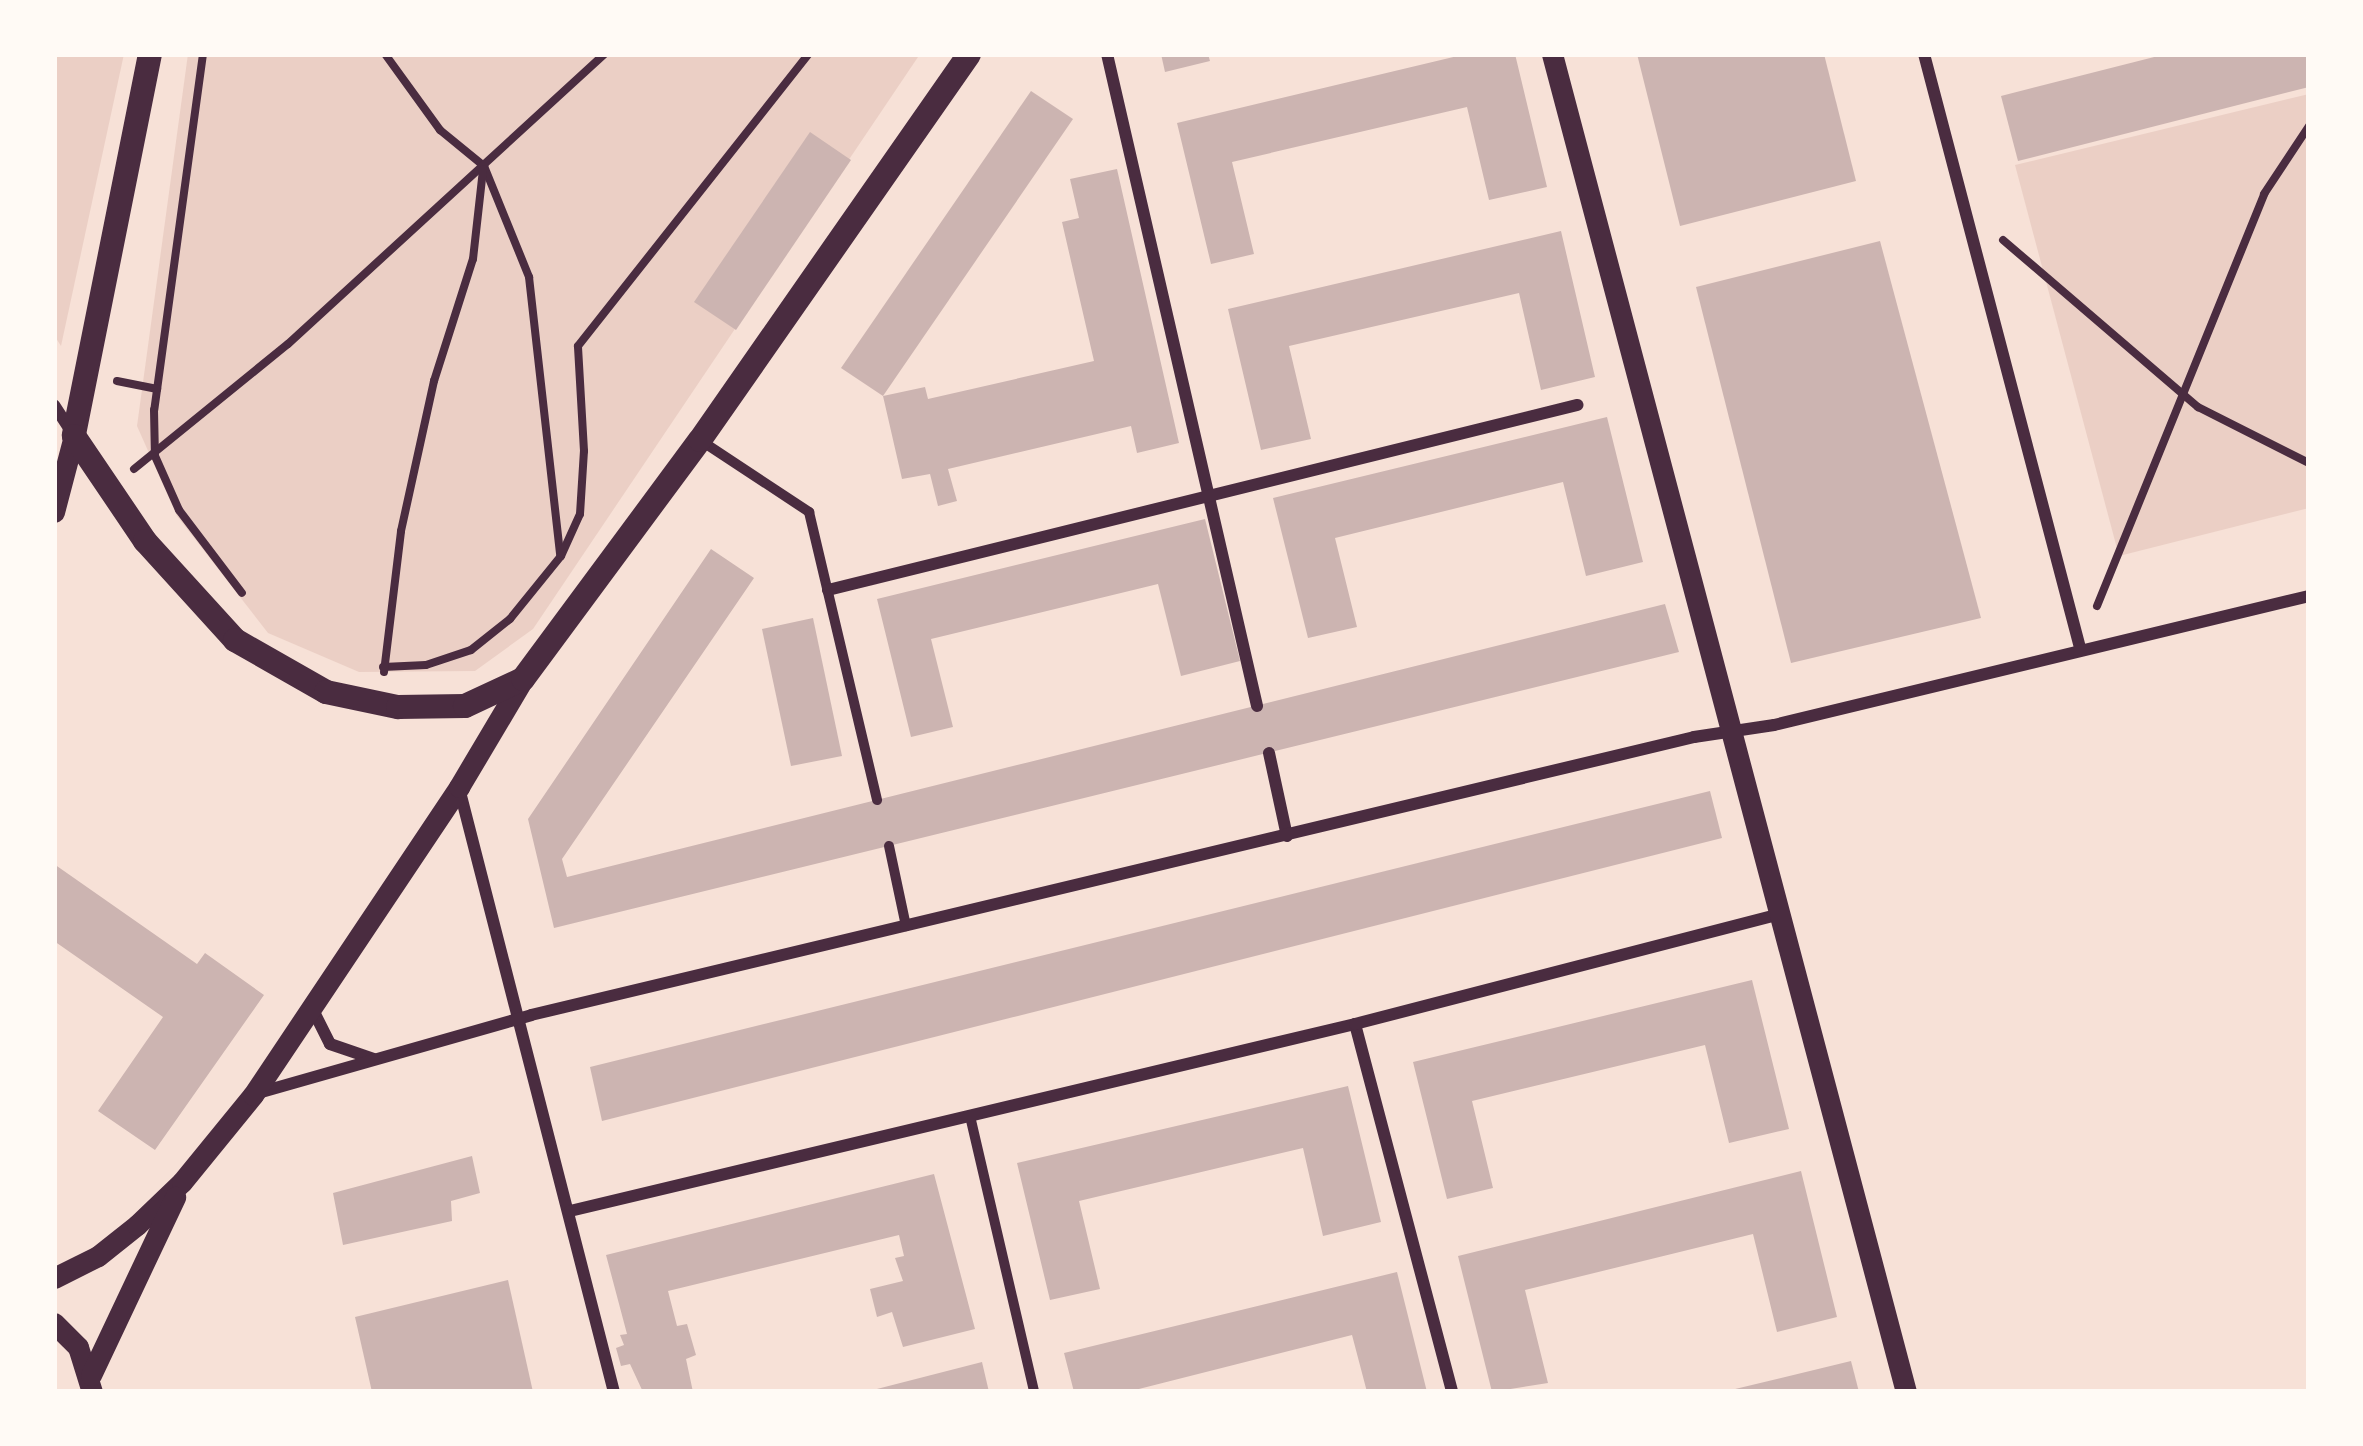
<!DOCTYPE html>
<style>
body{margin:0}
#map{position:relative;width:2363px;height:1446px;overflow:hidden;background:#f7e1d7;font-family:"Asap Condensed",sans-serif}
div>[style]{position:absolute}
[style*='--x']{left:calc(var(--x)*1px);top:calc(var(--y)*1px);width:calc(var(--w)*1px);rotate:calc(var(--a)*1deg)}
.green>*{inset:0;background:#ebcfc5}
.building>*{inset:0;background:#ccb4b1}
.path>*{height:8px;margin:-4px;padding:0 4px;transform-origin:4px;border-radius:4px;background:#4a2c40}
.pedestrian>*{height:10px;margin:-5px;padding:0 5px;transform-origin:5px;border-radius:5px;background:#4a2c40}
.minor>*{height:12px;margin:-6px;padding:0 6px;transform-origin:6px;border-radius:6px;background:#4a2c40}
.tertiary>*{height:21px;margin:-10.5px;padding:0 10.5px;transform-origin:10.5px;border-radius:10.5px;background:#4a2c40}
.secondary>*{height:24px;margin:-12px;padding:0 12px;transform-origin:12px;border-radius:12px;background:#4a2c40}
span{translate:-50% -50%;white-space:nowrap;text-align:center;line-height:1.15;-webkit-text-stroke:9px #fffaf5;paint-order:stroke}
.frame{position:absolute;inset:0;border:57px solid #fffaf5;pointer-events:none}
</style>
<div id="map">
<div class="green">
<div style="clip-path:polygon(59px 54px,124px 54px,61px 346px,54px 335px,54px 58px)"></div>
<div style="clip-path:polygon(188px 54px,920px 54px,533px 629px,475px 671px,359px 672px,268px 633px,177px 516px,137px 426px)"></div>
<div style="clip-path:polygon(2309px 94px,2309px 508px,2119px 556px,2015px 165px)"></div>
</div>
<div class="building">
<div style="clip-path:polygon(1161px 54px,1208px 54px,1210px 61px,1165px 72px)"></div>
<div style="clip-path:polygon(1466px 54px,1515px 54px,1547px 187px,1489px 200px,1467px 107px,1232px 162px,1254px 254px,1211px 264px,1177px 123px)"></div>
<div style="clip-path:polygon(1637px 54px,1824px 54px,1856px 181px,1680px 226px)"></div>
<div style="clip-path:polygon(2166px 54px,2309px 54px,2309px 87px,2018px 161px,2001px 96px)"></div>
<div style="clip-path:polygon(1031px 91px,1073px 119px,883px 396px,841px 368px)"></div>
<div style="clip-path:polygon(810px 132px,851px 160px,736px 330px,694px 302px)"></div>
<div style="clip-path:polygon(1117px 169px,1179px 443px,1137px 453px,1131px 426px,948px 469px,957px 501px,938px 506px,930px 474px,902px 479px,883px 396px,925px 387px,928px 399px,1094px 361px,1062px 222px,1079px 218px,1070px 179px)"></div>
<div style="clip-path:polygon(1561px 231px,1595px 377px,1541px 390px,1519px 293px,1289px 346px,1311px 439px,1261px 450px,1228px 309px)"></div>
<div style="clip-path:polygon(1880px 241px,1981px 618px,1791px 663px,1696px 287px)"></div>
<div style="clip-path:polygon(1607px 417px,1643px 562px,1586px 576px,1563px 482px,1335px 538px,1357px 627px,1308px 638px,1273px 498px)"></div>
<div style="clip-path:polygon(1205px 519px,1240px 661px,1181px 676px,1158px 584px,931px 639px,953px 727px,911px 737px,877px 599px)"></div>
<div style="clip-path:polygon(711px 549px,754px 578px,562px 859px,567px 877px,1665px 604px,1679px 652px,554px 928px,528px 819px)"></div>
<div style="clip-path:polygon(813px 618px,842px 756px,791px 766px,762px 629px)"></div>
<div style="clip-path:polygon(1710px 791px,1722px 838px,602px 1121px,590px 1067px)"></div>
<div style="clip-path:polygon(54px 864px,197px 964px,205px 953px,264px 995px,155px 1150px,98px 1111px,163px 1017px,54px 941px)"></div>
<div style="clip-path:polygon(1752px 980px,1789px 1129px,1729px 1143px,1705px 1045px,1472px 1101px,1493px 1188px,1447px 1199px,1413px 1062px)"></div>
<div style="clip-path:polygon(1348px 1086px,1381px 1222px,1323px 1236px,1303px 1148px,1079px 1201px,1100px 1289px,1050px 1300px,1017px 1163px)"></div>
<div style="clip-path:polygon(472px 1156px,480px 1193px,451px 1201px,452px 1221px,343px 1245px,333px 1193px)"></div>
<div style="clip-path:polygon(1801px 1171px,1837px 1317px,1777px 1332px,1753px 1234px,1525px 1290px,1548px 1383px,1492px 1392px,1458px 1256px)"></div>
<div style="clip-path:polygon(934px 1174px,975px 1329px,903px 1347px,892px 1312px,877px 1317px,870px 1289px,903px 1281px,895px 1258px,904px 1256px,899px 1235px,668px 1291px,677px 1326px,687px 1324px,696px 1355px,686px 1359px,693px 1392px,643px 1392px,630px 1364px,621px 1366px,616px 1348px,624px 1345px,620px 1335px,627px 1334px,606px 1255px)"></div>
<div style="clip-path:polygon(1397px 1272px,1427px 1392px,1367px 1392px,1352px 1335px,1127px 1392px,1074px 1392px,1064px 1353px)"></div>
<div style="clip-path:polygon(508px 1280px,533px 1392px,372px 1392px,355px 1317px)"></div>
<div style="clip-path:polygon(1851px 1361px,1859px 1392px,1731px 1392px,1731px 1390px)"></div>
<div style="clip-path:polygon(982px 1362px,989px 1392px,873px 1392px,873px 1390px)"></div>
</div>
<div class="path">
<div style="--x:203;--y:54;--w:359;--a:97.8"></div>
<div style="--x:154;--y:410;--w:46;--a:88.8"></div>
<div style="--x:155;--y:456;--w:59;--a:66"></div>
<div style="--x:179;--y:510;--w:104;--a:52.8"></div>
<div style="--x:385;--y:54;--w:94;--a:54.1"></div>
<div style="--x:440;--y:130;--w:57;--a:39.3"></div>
<div style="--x:484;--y:166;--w:120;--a:67.9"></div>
<div style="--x:529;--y:277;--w:280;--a:83.6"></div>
<div style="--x:2003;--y:240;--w:257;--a:40.6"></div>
<div style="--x:2198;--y:407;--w:124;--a:26.8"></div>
<div style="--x:117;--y:381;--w:41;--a:11.3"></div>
<div style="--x:134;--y:469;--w:198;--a:-39.1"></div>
<div style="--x:288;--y:344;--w:430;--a:-42.5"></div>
<div style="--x:2097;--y:606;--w:445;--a:-67.9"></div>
<div style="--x:2264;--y:194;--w:82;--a:-56.5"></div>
<div style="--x:383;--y:667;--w:43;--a:-2.7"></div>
<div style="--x:426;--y:665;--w:47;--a:-18.4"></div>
<div style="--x:471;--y:650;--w:50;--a:-38.5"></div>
<div style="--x:510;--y:619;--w:81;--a:-51"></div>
<div style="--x:561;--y:556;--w:46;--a:-65.7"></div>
<div style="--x:580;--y:514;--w:63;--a:-86.4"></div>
<div style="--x:584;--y:451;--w:105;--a:-93.3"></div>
<div style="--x:578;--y:346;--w:372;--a:-51.7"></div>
<div style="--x:384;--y:672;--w:142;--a:-83.1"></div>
<div style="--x:401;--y:531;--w:154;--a:-77.6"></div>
<div style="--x:434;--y:381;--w:128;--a:-72.3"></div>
<div style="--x:473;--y:259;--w:90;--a:-83.6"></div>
</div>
<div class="pedestrian">
<div style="--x:700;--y:440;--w:131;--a:33.4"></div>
<div style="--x:809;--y:512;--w:296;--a:76.7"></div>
<div style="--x:889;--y:846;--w:82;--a:78"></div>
<div style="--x:970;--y:1116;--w:283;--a:76.9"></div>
</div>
<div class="minor">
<div style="--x:1107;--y:54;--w:669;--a:77.04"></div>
<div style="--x:1924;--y:54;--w:614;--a:75.28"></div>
<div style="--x:54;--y:405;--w:35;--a:57"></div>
<div style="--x:828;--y:590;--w:772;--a:-13.87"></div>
<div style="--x:1269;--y:753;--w:85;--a:77.8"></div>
<div style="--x:459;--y:788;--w:624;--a:75.61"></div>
<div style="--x:312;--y:1008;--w:40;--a:63.4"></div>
<div style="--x:330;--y:1044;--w:46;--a:18.8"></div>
<div style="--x:1355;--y:1024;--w:381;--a:75.2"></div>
<div style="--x:258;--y:1093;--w:284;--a:-15.9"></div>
<div style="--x:531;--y:1015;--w:1196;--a:-13.44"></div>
<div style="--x:1694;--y:737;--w:81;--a:-8.5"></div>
<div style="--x:1774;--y:725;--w:550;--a:-13.56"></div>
<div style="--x:570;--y:1211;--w:807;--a:-13.4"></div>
<div style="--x:1355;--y:1024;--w:440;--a:-14.5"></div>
</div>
<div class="tertiary">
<div style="--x:1552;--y:54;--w:1384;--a:75.18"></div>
<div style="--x:54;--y:512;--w:79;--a:-75.3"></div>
<div style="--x:54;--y:1278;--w:49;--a:-26.6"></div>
<div style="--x:98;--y:1256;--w:50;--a:-38.5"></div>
<div style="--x:137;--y:1225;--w:62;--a:-43.7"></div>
<div style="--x:182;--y:1182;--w:112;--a:-50.8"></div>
<div style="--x:253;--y:1095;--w:371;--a:-56.2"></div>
<div style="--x:459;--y:787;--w:126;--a:-59.3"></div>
<div style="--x:54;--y:1323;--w:34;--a:45"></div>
<div style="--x:78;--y:1347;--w:47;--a:72.7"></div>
<div style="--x:91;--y:1375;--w:197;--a:-64.7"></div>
</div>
<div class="secondary">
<div style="--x:150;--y:54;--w:389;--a:101.3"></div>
<div style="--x:74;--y:436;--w:127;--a:55.9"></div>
<div style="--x:145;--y:541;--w:134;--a:47.7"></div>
<div style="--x:235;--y:640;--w:105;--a:29.7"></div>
<div style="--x:326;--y:692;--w:74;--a:11.8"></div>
<div style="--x:398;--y:707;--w:67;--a:-0.9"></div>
<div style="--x:465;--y:706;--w:64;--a:-25"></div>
<div style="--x:523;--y:679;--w:297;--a:-53.5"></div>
<div style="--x:700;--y:440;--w:470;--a:-55.1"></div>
</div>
<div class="frame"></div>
</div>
